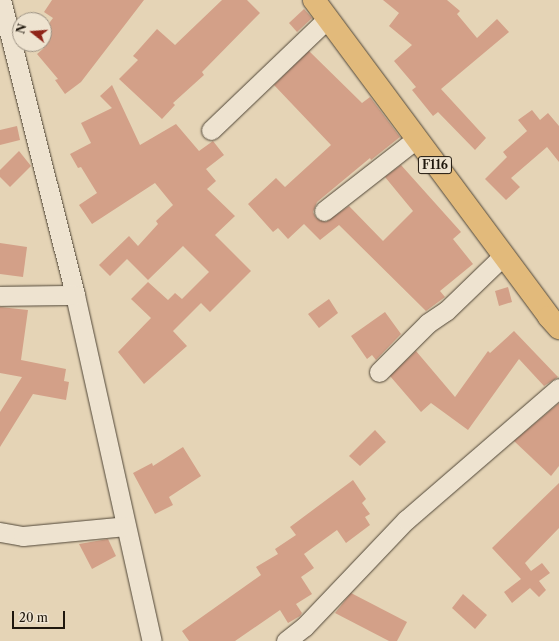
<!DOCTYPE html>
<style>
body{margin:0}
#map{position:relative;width:559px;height:641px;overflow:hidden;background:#e5d4b6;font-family:"Libre Caslon Text",serif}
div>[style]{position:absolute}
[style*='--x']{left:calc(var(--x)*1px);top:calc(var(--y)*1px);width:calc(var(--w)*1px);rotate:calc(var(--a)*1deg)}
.building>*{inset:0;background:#d3a088}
.roads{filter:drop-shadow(0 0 1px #504637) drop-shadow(0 0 1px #504637)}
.minor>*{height:19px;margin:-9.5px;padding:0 9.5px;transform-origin:9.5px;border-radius:9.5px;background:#eee3d0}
.major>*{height:22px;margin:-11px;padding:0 11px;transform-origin:11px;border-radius:11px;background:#e2ba7b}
span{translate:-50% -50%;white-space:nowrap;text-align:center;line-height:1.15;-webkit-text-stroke:3px #eee3d0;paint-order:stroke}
.shield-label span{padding:1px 3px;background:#eee3d0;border:1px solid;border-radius:3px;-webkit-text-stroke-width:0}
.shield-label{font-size:12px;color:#1f170d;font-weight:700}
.north{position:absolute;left:12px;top:12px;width:40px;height:40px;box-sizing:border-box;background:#eee3d0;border:1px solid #9b9182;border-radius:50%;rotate:287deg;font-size:11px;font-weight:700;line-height:16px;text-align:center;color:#1f170d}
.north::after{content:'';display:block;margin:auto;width:14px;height:18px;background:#8f2418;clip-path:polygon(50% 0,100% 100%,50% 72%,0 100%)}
.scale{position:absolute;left:12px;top:611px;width:53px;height:18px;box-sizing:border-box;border:2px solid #1f170d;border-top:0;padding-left:5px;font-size:12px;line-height:14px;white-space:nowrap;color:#1f170d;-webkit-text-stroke:3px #eee3d0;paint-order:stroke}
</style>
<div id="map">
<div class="building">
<div style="clip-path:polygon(52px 0,144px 0,81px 82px,65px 94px,55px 80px,58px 79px,37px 54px,44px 48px,44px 30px,53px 18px,44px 12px)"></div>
<div style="clip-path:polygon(222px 0,247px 0,260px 13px,202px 72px,204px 75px,173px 103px,175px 105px,162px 119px,119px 79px,138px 60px,133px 56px,157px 29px,175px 45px)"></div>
<div style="clip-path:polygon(383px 0,447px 0,460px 11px,457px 14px,477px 38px,497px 19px,509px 32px,441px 89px,486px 138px,475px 150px,438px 112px,433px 116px,412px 90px,416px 87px,394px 61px,412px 45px,389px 26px,399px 13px)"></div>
<div style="clip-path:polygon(304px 9px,312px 18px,297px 32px,289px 23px)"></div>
<div style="clip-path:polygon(309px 51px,362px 103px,370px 97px,400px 137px,371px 160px,370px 158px,317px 202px,313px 212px,316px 218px,326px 222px,349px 206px,383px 241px,413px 211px,385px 177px,401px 165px,461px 232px,453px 239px,473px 264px,440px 291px,445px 297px,426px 311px,339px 225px,320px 240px,304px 224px,288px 239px,278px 228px,273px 232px,248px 204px,276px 178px,285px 187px,331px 145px,274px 85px)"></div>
<div style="clip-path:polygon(112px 85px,140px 145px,176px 124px,199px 151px,213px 141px,224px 155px,206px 169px,216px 181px,207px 189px,235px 216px,215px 235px,251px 271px,210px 312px,201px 303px,173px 331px,187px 346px,144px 384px,118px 352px,151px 318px,131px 299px,148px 282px,168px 300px,175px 293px,182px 299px,209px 272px,183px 246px,148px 280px,127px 259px,110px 276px,99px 265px,129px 236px,138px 246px,158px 224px,156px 221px,173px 205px,155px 183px,92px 224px,79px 205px,97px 193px,81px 167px,78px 168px,70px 154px,91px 143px,81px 123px,112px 108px,100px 96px)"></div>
<div style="clip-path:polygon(532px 110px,540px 120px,548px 113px,559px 126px,559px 162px,547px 147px,511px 178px,520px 187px,506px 200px,485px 179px,507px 157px,503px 152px,527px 131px,518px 120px)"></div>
<div style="clip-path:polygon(17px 126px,20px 140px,0 145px,0 130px)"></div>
<div style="clip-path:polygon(19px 151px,31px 166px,10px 187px,0 177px,0 170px)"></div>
<div style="clip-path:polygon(0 243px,27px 247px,23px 277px,0 274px)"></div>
<div style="clip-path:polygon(508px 287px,512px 302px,499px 306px,495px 291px)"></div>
<div style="clip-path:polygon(329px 299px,338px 313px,319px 328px,308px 314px)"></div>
<div style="clip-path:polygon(0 307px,28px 310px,21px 360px,66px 369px,64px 381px,69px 382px,66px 400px,33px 394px,0 447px,0 412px,22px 377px,0 373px)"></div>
<div style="clip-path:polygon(385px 312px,401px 334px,376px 360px,372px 355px,367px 359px,351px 336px)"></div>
<div style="clip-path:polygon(514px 331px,558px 377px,544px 386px,519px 359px,468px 430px,431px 403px,421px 412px,390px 376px,416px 351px,455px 397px,488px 351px,490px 353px)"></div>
<div style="clip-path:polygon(559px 403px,559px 466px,551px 476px,514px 441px)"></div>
<div style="clip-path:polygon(375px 430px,386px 442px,360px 466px,349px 456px)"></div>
<div style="clip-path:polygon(183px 447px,201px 476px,169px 497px,173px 505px,155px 514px,133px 473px,152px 463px,153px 466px)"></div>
<div style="clip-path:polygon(353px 480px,366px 499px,362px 503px,370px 514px,365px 517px,370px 525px,346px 543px,337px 530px,304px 554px,314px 568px,301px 577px,312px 594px,296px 604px,302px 613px,300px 616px,288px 623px,280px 610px,235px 641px,189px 641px,182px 631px,261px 575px,256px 567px,278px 554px,275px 549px,296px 535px,290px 527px)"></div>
<div style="clip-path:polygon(559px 483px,559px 528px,525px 563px,531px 571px,542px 563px,550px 573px,539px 581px,546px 590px,539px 597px,530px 588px,512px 603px,504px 592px,521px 579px,492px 548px)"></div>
<div style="clip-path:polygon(108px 539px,116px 556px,92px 569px,79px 544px)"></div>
<div style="clip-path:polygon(351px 593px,407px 622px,397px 641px,389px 641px,335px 613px)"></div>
<div style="clip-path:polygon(463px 594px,487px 615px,475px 629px,452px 608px)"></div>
</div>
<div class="roads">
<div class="minor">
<div style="--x:1;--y:0;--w:304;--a:75.9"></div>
<div style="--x:75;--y:295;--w:354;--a:77.5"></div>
<div style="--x:211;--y:130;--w:161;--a:-43.7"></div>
<div style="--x:324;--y:211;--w:117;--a:-38"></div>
<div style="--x:0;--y:296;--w:75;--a:-0.8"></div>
<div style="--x:379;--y:372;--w:69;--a:-45"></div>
<div style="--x:428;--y:323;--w:22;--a:-34"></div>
<div style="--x:446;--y:311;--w:79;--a:-44"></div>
<div style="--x:0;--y:532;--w:23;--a:10"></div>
<div style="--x:23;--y:536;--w:103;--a:-5.5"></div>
<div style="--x:286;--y:641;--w:23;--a:-38"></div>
<div style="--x:304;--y:627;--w:148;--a:-46.4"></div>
<div style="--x:406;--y:520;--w:202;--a:-40.8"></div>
</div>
<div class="major">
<div style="--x:314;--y:0;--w:395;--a:53.4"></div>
<div style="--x:549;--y:317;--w:15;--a:48"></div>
</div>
</div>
<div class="shield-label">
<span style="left:435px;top:165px">F116</span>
</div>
<div class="north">N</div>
<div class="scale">20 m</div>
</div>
